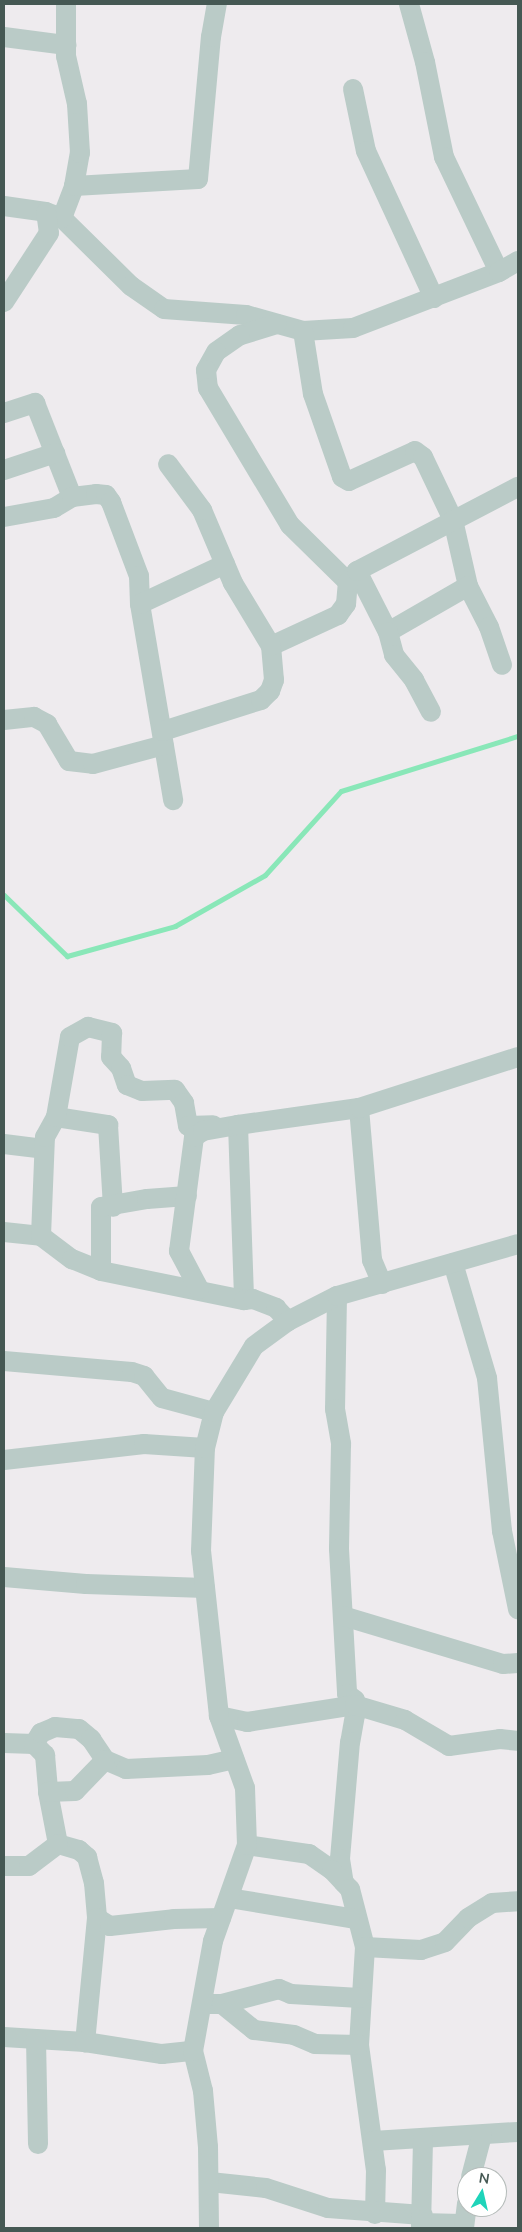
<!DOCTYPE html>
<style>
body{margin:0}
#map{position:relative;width:522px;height:2232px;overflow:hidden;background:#eeebee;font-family:Mulish,sans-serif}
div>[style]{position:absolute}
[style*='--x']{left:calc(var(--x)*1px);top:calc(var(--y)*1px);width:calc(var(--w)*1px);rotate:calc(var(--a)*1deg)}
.stream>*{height:5px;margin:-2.5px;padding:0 2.5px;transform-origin:2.5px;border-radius:2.5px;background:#89e7b8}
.minor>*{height:20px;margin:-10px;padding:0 10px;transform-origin:10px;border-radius:10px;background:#bacbc7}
span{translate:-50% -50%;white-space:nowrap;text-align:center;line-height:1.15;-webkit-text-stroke:4.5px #fff;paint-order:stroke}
.frame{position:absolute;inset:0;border:5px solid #455853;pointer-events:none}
.north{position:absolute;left:457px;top:2167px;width:50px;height:50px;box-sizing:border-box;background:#fff;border:1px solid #b5bcba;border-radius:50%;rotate:9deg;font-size:14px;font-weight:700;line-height:20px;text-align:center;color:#455853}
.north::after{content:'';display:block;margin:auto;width:18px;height:22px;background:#1fd4ba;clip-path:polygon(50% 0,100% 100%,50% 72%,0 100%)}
</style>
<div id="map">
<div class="stream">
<div style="--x:4;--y:895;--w:88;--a:44.1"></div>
<div style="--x:67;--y:956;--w:112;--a:-15.5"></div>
<div style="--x:175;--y:926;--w:103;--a:-29.5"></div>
<div style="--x:265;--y:875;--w:113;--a:-47.9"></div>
<div style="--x:341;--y:791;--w:185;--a:-17.3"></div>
</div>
<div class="minor">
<div style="--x:409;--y:4;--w:60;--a:74.6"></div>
<div style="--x:425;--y:62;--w:97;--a:78.7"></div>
<div style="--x:444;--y:157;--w:127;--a:64.4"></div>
<div style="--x:4;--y:37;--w:63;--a:7.4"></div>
<div style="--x:353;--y:89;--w:63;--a:78.2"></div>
<div style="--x:366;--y:151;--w:162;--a:65.2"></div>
<div style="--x:74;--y:186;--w:124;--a:-3.2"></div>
<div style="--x:198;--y:179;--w:143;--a:-84.8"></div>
<div style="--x:211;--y:37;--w:34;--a:-80"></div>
<div style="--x:4;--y:206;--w:42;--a:8.1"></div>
<div style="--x:46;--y:212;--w:17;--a:21"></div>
<div style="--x:62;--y:218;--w:97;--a:44.6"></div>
<div style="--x:131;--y:286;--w:40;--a:34.9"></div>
<div style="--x:164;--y:309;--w:82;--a:4.2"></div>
<div style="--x:246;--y:315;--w:59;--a:15.7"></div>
<div style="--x:303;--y:331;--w:50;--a:-3.4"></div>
<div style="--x:353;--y:328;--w:156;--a:-21"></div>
<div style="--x:499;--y:272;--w:22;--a:-30"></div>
<div style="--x:62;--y:218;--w:34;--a:-69"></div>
<div style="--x:74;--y:186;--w:34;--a:-80"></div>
<div style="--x:80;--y:153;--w:49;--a:-93.5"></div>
<div style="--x:77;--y:104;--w:49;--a:-102.9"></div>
<div style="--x:66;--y:56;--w:52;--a:-90"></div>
<div style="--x:4;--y:302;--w:82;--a:-56.9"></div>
<div style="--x:49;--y:233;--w:21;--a:-98"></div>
<div style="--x:277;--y:324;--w:39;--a:163"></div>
<div style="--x:240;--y:335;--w:29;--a:145"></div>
<div style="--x:216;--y:352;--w:21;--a:119"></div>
<div style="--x:206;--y:370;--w:18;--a:84"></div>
<div style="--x:208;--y:388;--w:160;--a:59.1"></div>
<div style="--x:290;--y:525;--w:81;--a:44.5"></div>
<div style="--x:303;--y:331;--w:64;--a:81"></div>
<div style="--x:313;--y:394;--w:88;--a:70.7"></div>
<div style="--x:342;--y:477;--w:8;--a:30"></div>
<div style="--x:349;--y:481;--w:72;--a:-24.4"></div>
<div style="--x:415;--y:451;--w:10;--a:37"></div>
<div style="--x:423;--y:457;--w:70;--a:64.5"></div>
<div style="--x:453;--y:520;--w:68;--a:77.2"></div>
<div style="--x:468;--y:586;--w:92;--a:150.1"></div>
<div style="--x:4;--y:413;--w:33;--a:-18"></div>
<div style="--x:35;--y:403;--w:101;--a:68.5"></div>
<div style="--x:4;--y:470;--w:54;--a:-18.4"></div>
<div style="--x:4;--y:517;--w:51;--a:-10.2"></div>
<div style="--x:54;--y:508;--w:21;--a:-31"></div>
<div style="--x:72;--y:497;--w:24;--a:-7"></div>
<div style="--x:96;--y:494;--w:10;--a:6"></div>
<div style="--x:106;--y:495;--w:9;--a:54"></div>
<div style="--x:111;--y:502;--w:79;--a:69.3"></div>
<div style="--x:139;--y:576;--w:28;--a:88"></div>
<div style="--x:140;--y:604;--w:199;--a:80.4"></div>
<div style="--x:357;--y:571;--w:68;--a:63.1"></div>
<div style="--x:388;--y:632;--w:24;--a:75"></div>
<div style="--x:394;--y:655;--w:32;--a:51"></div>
<div style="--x:414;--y:680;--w:36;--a:62"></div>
<div style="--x:468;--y:586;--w:46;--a:62.9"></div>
<div style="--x:489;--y:627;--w:40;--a:71.1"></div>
<div style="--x:140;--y:604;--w:94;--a:-25.2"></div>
<div style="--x:271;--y:646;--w:74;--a:-24.8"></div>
<div style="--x:338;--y:615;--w:14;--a:-54"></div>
<div style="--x:346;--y:604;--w:22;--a:-85"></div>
<div style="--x:348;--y:582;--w:14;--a:-51"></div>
<div style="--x:357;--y:571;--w:182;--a:-27.6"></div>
<div style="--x:4;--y:720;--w:30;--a:-6"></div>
<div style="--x:34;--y:717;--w:15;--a:28"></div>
<div style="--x:47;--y:724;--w:43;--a:59.3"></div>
<div style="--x:69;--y:761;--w:24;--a:7"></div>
<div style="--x:93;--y:764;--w:73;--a:-15"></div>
<div style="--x:163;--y:731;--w:103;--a:-17.6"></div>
<div style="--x:261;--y:700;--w:13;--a:-45"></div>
<div style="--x:270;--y:691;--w:12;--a:-70"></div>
<div style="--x:274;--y:680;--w:34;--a:-95"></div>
<div style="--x:271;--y:646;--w:74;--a:-121.1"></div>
<div style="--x:233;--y:583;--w:79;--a:-113"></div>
<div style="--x:202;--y:510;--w:57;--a:-126.5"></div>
<div style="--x:359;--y:1108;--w:153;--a:85.1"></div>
<div style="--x:372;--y:1260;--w:26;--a:67"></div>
<div style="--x:56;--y:1117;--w:53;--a:8.7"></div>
<div style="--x:108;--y:1125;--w:82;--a:86.5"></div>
<div style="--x:238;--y:1125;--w:175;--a:88"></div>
<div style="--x:4;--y:1144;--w:40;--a:7.1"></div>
<div style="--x:4;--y:1232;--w:37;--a:6"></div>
<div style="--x:41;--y:1236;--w:39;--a:37"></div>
<div style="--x:72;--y:1259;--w:31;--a:22"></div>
<div style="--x:101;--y:1271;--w:146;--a:11.5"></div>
<div style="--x:244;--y:1300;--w:9;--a:-6"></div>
<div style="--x:253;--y:1299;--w:25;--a:21"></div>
<div style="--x:276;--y:1308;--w:18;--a:47"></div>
<div style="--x:41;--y:1236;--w:99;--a:-87.7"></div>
<div style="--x:45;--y:1137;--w:23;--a:-61"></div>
<div style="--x:56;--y:1117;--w:81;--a:-80.1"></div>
<div style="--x:70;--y:1037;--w:21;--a:-29"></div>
<div style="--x:88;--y:1027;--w:25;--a:14"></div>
<div style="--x:112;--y:1033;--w:24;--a:92"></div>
<div style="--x:111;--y:1057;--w:15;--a:48"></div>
<div style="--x:121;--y:1068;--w:18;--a:71"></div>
<div style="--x:127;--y:1085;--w:16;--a:22"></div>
<div style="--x:142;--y:1091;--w:33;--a:-2"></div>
<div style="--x:175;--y:1090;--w:16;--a:55"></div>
<div style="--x:184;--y:1103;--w:23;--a:80"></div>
<div style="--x:188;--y:1126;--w:25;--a:-2"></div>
<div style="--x:453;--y:1263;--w:120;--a:73.5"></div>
<div style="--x:487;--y:1378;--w:154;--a:84.4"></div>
<div style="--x:502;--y:1531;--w:80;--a:78.4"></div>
<div style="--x:101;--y:1271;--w:64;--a:-90"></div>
<div style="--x:101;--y:1207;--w:47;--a:-9.9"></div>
<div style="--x:147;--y:1199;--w:40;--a:-4.3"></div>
<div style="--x:199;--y:1289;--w:43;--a:-117.8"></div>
<div style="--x:179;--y:1251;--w:115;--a:-82.5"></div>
<div style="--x:194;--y:1137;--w:11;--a:-34"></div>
<div style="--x:203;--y:1131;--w:36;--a:-10"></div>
<div style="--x:238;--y:1125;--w:122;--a:-8"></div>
<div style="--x:359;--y:1108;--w:167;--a:-17.8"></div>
<div style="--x:337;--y:1296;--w:113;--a:91"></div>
<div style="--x:335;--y:1409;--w:36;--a:80"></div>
<div style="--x:341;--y:1444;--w:105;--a:91.1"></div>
<div style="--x:339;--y:1549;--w:145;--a:86.8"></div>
<div style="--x:347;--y:1694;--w:10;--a:37"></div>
<div style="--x:355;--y:1700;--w:15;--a:90"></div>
<div style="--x:355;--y:1715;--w:27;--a:100"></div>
<div style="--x:350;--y:1742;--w:117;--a:94.9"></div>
<div style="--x:340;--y:1859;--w:24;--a:81"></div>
<div style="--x:4;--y:1361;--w:128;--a:4.9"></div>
<div style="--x:132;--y:1372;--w:13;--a:18"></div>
<div style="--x:144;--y:1376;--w:28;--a:51"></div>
<div style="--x:162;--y:1398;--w:54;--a:15.1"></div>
<div style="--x:4;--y:1460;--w:141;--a:-6.5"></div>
<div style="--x:144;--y:1444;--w:61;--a:3.8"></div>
<div style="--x:4;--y:1577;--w:82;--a:4.9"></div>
<div style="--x:86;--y:1584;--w:119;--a:1.9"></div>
<div style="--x:343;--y:1616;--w:167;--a:16.7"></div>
<div style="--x:503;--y:1664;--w:15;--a:-4"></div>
<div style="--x:219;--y:1716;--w:29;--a:12"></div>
<div style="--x:247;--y:1722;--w:109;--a:-8.9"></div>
<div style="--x:355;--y:1705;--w:52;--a:16.7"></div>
<div style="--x:405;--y:1720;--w:51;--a:30.6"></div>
<div style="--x:449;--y:1746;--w:51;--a:-7.8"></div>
<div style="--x:500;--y:1739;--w:18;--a:6"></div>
<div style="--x:4;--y:1743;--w:30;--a:2"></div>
<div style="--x:34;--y:1744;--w:16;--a:45"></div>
<div style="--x:45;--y:1755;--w:37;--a:85"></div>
<div style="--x:48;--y:1792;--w:53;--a:79.1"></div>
<div style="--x:34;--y:1744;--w:13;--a:-58"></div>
<div style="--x:41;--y:1733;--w:15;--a:-23"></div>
<div style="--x:55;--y:1727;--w:24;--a:5"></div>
<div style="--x:79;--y:1729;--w:16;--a:40"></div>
<div style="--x:91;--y:1739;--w:25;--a:56"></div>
<div style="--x:105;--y:1760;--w:23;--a:23"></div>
<div style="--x:126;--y:1769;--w:82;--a:-2.8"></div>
<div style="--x:208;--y:1765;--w:27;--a:-13"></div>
<div style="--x:48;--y:1792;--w:27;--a:-2"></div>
<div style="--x:75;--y:1791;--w:43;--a:-45.9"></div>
<div style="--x:58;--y:1844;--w:22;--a:16"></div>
<div style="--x:79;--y:1850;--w:11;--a:41"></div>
<div style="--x:87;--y:1857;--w:27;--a:75"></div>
<div style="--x:94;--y:1883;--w:35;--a:85"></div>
<div style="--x:97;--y:1918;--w:125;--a:95.5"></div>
<div style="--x:247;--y:1845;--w:63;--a:8.3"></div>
<div style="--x:309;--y:1854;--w:28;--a:35"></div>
<div style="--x:332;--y:1870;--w:26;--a:47"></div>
<div style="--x:350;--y:1889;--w:60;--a:75.5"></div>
<div style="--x:365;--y:1947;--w:98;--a:93.5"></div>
<div style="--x:359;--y:2045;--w:126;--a:82.3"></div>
<div style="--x:376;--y:2170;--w:44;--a:91.3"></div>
<div style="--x:4;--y:1866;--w:25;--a:0"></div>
<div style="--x:29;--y:1866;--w:36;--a:-37"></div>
<div style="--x:229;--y:1898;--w:129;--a:9.4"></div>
<div style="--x:97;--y:1918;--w:15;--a:32"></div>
<div style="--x:110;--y:1926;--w:64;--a:-6.2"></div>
<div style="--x:174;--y:1919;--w:47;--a:-1.2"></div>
<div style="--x:365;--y:1947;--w:56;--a:3.1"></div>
<div style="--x:421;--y:1950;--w:25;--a:-18"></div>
<div style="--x:445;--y:1942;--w:33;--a:-46"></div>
<div style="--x:468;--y:1918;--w:28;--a:-32"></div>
<div style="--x:492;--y:1903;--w:26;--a:-4"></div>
<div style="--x:202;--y:2004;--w:20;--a:0"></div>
<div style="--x:222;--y:2004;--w:41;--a:39.1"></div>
<div style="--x:254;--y:2030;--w:40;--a:7.1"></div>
<div style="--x:294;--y:2035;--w:23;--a:23"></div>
<div style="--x:315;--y:2044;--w:44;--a:1.3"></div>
<div style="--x:222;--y:2004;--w:59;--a:-14.7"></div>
<div style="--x:279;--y:1989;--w:13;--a:23"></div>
<div style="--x:291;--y:1994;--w:69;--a:3.3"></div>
<div style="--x:4;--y:2037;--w:81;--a:3.5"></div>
<div style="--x:85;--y:2042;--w:78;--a:8.9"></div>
<div style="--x:162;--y:2054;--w:31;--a:-6"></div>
<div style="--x:36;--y:2039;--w:105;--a:88.9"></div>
<div style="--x:373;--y:2141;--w:145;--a:-3.6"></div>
<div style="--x:471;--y:2177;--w:43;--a:-75.3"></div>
<div style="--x:210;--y:2182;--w:56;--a:6.1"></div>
<div style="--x:266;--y:2188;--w:65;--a:17.9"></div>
<div style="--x:328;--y:2208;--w:95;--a:4.2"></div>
<div style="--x:421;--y:2223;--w:41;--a:1.4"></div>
<div style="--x:209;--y:2228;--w:81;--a:-90.7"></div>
<div style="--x:208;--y:2147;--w:56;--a:-95.1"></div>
<div style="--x:203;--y:2091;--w:41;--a:-104"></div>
<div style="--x:193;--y:2051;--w:112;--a:-79.7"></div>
<div style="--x:213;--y:1941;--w:102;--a:-70.5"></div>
<div style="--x:247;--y:1845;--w:57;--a:-92"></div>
<div style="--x:245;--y:1788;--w:77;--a:-109.9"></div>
<div style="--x:219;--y:1716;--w:166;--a:-96.2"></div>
<div style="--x:201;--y:1551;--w:103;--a:-87.8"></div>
<div style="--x:205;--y:1448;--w:37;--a:-76"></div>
<div style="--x:214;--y:1412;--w:77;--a:-58.8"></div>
<div style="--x:254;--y:1346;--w:42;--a:-36.3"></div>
<div style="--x:288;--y:1321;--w:55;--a:-27"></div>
<div style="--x:337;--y:1296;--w:188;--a:-16"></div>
<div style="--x:421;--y:2228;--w:89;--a:-88.7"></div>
<div style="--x:464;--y:2228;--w:25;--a:-83"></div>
</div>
<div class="frame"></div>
<div class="north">N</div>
</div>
